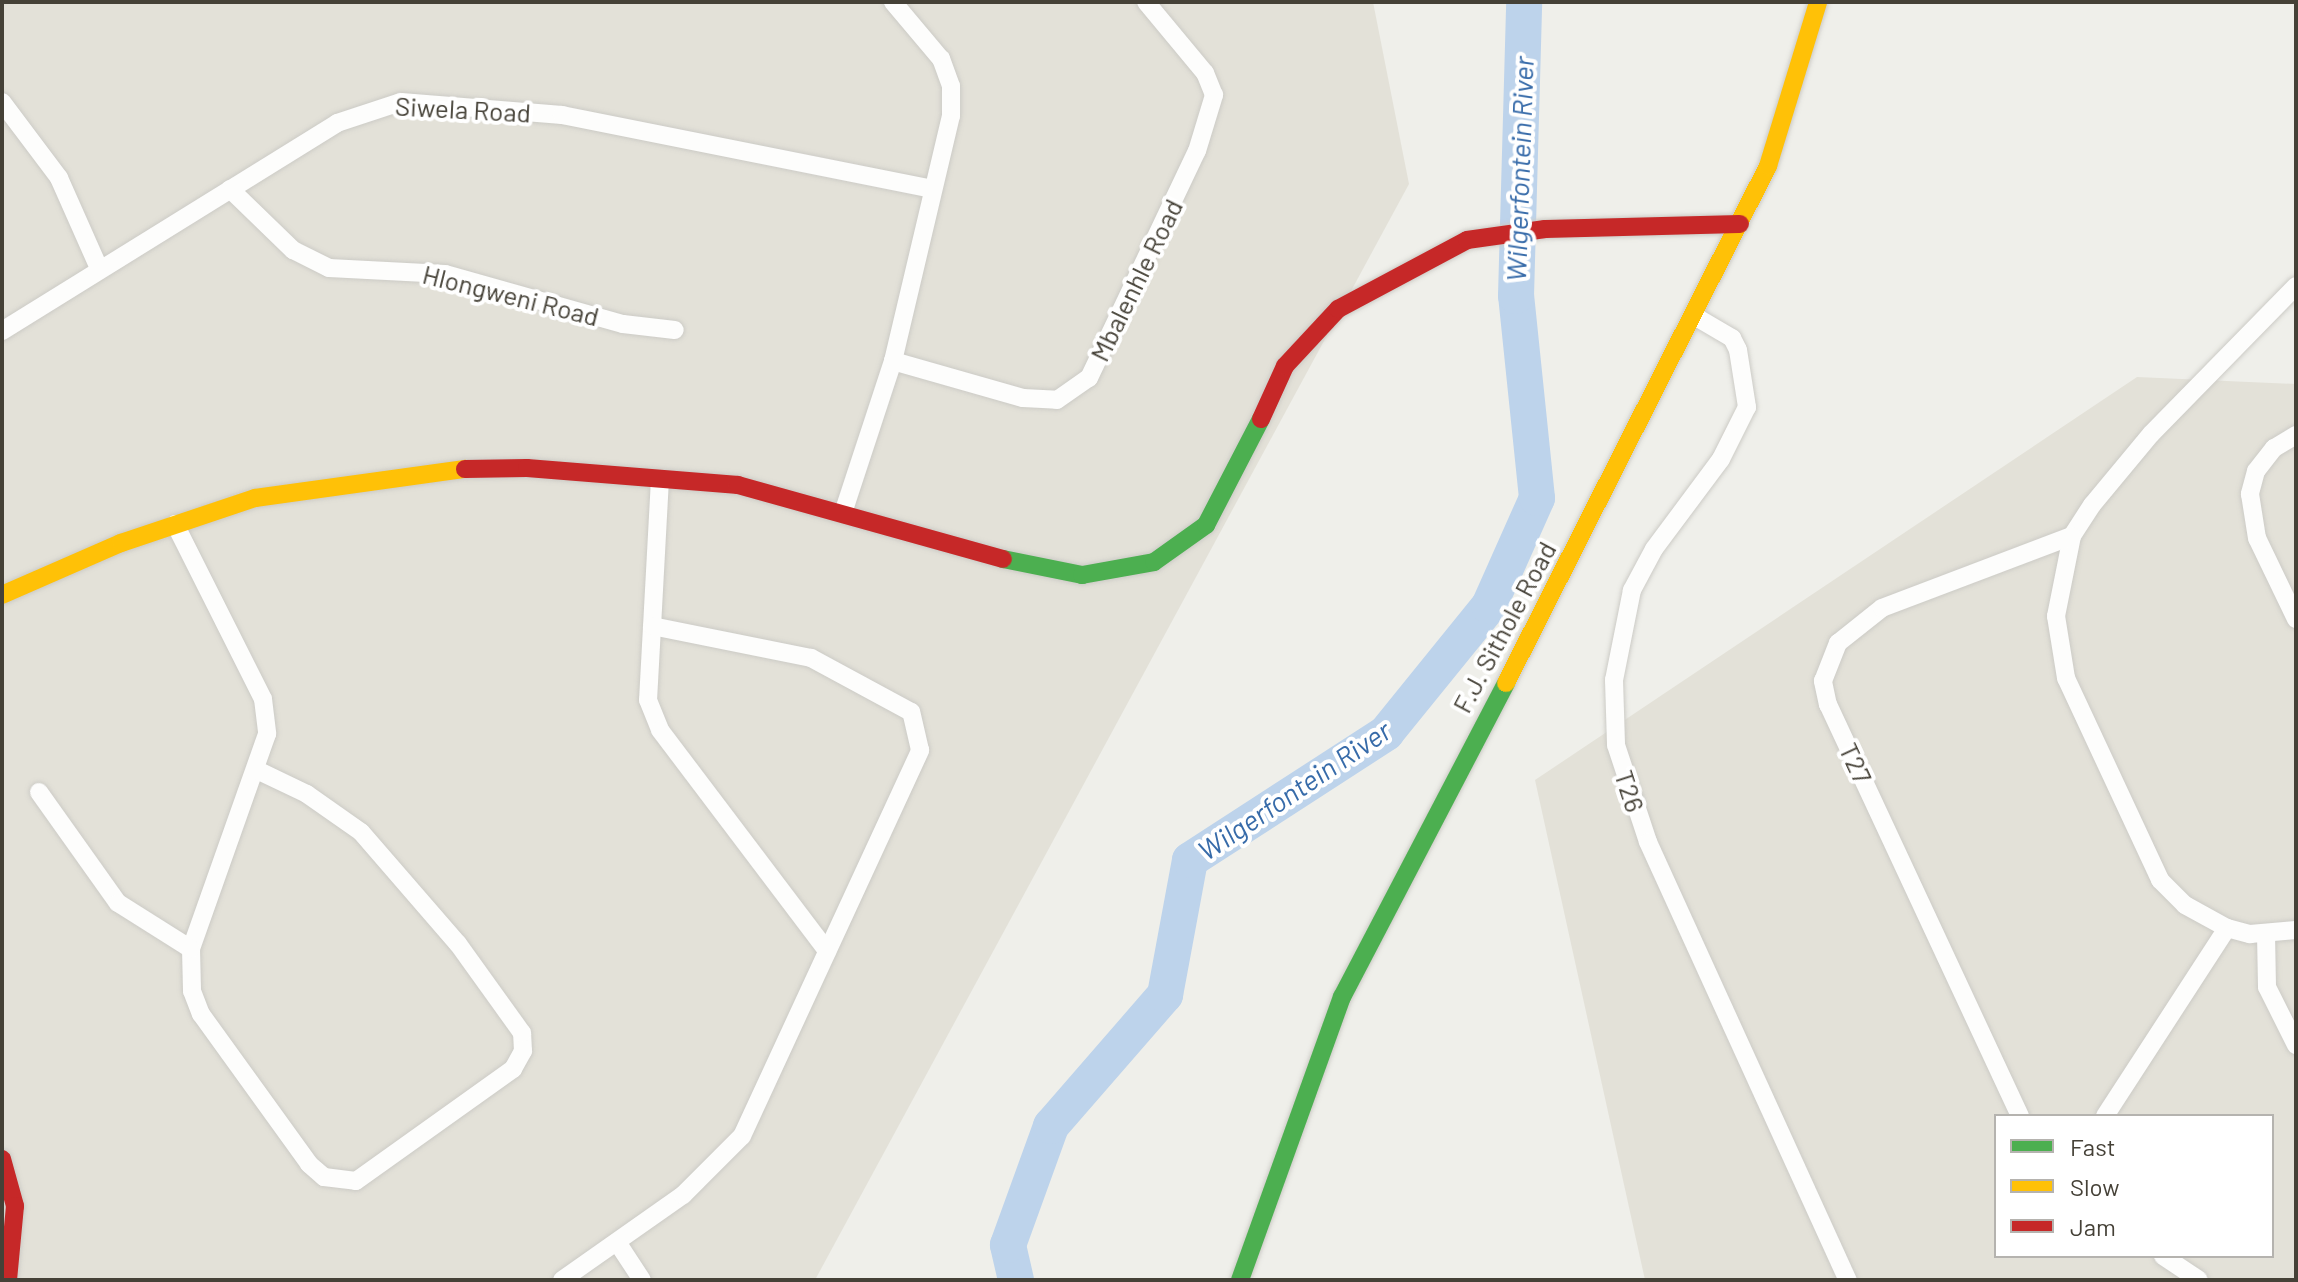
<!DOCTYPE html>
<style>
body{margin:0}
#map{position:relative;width:2298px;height:1282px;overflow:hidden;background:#efefea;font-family:Barlow,sans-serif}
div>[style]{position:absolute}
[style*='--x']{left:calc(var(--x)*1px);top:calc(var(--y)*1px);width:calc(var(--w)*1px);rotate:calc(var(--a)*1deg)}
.residential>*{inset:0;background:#e3e1d8}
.river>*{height:36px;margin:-18px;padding:0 18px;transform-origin:18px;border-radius:18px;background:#bdd3eb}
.roads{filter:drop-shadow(0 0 2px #cccbc6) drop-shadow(0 0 2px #cccbc6)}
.street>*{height:18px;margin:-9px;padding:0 9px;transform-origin:9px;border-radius:9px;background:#fdfdfc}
.fast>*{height:18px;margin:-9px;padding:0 9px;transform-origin:9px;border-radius:9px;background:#4caf50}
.slow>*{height:18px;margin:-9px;padding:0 9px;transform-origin:9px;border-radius:9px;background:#ffc107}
.jam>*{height:18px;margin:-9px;padding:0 9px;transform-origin:9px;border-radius:9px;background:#c62828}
span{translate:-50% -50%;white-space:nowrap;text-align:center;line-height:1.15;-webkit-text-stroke:8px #fff;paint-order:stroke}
.street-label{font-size:26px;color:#454137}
.water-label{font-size:28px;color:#376ba9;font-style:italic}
.frame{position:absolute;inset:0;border:4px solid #454137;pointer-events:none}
.legend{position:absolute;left:1994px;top:1114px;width:280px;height:144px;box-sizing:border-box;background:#fff;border:2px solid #b5b3af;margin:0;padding:10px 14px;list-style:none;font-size:24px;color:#454137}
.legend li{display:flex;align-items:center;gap:16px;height:40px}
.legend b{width:40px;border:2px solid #b5b3af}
</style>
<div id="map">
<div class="residential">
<div style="clip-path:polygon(2px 2px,1373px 2px,1409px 184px,815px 1280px,2px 1280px)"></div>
<div style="clip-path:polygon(evenodd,2137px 377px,2296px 384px,2296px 1280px,1645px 1280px,1535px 780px,2137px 377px,1996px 1116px,2272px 1116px,2272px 1256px,1996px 1256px,1996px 1116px)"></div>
</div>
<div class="river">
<div style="--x:1016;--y:1280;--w:36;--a:-103"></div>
<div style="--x:1008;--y:1245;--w:127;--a:-70.1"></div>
<div style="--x:1051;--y:1126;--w:174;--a:-49"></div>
<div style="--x:1165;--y:995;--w:137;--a:-79.5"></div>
<div style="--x:1190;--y:860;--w:234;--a:-32.9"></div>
<div style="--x:1386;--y:733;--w:164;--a:-51"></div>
<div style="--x:1489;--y:606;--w:118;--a:-66"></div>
<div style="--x:1537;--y:498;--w:203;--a:-95.9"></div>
<div style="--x:1516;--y:296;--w:294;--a:-88.4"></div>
</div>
<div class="roads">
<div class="street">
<div style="--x:2;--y:102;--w:95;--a:53.1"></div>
<div style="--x:59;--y:178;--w:96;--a:66.1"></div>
<div style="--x:230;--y:189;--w:88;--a:44.1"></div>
<div style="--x:293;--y:250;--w:40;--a:26.6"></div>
<div style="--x:329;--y:268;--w:116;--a:3"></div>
<div style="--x:445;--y:274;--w:185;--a:15.7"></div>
<div style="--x:623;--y:324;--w:52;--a:6.6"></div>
<div style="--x:2296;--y:286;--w:207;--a:134.4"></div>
<div style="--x:2151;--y:434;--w:92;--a:129.7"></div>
<div style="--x:2092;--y:505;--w:37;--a:123"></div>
<div style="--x:2072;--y:536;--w:82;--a:101.3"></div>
<div style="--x:2056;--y:616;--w:63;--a:80.8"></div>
<div style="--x:2066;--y:678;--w:223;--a:65"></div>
<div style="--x:2160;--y:880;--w:35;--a:45"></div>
<div style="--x:2185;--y:905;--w:48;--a:28.7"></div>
<div style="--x:2227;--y:928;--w:24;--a:15"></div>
<div style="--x:2250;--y:934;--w:46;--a:-5"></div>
<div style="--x:1696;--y:317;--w:42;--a:30.3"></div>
<div style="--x:1732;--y:338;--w:13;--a:63"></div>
<div style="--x:1738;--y:350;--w:58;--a:81"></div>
<div style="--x:1747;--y:407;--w:58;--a:116.6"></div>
<div style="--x:1721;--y:459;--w:112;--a:126.7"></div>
<div style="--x:1654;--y:549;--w:47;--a:118.2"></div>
<div style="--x:1632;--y:590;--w:92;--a:101.3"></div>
<div style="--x:1614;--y:680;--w:65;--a:88.2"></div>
<div style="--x:1616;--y:745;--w:102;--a:71.7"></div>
<div style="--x:1648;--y:842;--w:482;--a:65.5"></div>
<div style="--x:2;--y:331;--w:394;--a:-31.8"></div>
<div style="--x:337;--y:123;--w:67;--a:-18.2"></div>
<div style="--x:401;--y:102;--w:162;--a:4.6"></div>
<div style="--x:562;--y:115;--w:376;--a:11.3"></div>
<div style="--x:893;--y:361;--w:135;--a:15.9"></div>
<div style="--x:1023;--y:398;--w:34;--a:3"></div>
<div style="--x:1057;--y:400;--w:39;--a:-35"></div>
<div style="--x:1089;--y:378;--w:251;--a:-64.6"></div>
<div style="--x:1197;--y:151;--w:59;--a:-73.1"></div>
<div style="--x:1214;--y:95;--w:24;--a:-112"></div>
<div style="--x:1205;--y:73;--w:92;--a:-129.7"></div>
<div style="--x:2296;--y:435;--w:26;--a:149"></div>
<div style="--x:2274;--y:448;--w:29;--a:128"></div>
<div style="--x:2256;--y:471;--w:24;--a:105"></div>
<div style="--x:2250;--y:494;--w:45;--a:81"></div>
<div style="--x:2257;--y:538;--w:90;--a:64.3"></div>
<div style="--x:660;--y:479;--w:221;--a:93.1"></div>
<div style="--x:648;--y:700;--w:32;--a:68"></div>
<div style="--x:660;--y:730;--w:277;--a:52.9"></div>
<div style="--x:844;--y:510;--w:157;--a:-71.8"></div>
<div style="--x:893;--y:361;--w:252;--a:-76.7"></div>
<div style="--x:951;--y:116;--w:30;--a:-90"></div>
<div style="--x:951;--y:86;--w:29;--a:-110"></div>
<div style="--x:941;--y:59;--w:75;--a:-130.1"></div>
<div style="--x:175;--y:524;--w:196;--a:63.3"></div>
<div style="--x:263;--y:699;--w:35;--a:83"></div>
<div style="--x:267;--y:734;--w:228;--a:109.5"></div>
<div style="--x:191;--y:949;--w:42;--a:88.6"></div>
<div style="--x:192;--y:991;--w:25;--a:69"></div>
<div style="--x:201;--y:1014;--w:185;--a:54.2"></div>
<div style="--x:309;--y:1164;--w:20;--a:41"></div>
<div style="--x:324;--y:1177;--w:32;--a:7"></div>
<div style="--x:356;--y:1181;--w:193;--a:-35.5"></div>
<div style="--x:513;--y:1069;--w:21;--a:-61"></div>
<div style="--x:523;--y:1051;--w:18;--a:-93"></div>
<div style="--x:522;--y:1033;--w:110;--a:-125.7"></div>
<div style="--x:458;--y:944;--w:148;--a:-130.9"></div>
<div style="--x:361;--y:832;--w:66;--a:-144.9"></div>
<div style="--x:307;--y:794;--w:53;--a:-154.4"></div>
<div style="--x:39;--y:792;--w:136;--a:54.6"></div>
<div style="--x:118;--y:903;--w:86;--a:32.2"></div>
<div style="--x:2266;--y:934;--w:53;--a:88.9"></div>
<div style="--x:2267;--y:987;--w:65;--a:63.4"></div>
<div style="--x:2020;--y:1116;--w:454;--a:-115"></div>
<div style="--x:1828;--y:705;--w:25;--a:-102"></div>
<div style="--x:1823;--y:681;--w:41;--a:-68.5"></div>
<div style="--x:1838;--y:643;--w:56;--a:-38.5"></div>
<div style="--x:1882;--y:608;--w:203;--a:-20.8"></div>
<div style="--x:2105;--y:1116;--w:224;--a:-57"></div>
<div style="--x:617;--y:1242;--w:45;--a:56.7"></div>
<div style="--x:2163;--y:1256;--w:43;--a:33.7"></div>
<div style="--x:562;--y:1280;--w:148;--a:-35.1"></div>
<div style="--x:683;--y:1195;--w:83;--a:-45"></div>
<div style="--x:742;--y:1136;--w:425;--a:-65.2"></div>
<div style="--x:920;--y:750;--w:39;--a:-103"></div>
<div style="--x:911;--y:712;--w:114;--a:-151.6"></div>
<div style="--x:811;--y:658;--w:162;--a:-168.6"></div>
</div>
<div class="fast">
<div style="--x:1003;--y:559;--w:81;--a:11.4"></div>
<div style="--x:1082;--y:575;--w:73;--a:-10.2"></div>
<div style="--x:1154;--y:562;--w:64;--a:-35.4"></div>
<div style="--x:1206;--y:525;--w:119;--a:-62.6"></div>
<div style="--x:1240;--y:1280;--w:301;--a:-70.2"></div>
<div style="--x:1342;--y:997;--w:354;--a:-62.4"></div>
</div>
<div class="slow">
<div style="--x:2;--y:595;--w:130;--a:-23.6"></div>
<div style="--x:121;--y:543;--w:141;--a:-18.6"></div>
<div style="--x:255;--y:498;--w:212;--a:-7.9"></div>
<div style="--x:1506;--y:683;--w:580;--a:-63.13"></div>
<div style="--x:1768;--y:166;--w:171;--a:-73"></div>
</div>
<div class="jam">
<div style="--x:1261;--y:419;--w:58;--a:-65.6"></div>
<div style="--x:1285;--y:366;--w:78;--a:-47.1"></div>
<div style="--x:1338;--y:309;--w:146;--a:-28.1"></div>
<div style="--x:1467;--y:240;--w:79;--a:-8"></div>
<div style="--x:1545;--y:229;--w:195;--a:-1.5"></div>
<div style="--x:465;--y:469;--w:62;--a:-0.9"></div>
<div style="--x:527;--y:468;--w:212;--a:4.6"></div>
<div style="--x:738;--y:485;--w:275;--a:15.6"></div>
<div style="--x:2;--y:1159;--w:49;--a:74.5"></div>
<div style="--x:15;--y:1206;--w:74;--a:95.4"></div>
</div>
</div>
<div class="street-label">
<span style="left:463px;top:109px;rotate:3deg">Siwela Road</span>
<span style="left:1136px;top:280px;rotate:-64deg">Mbalenhle Road</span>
<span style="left:511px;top:295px;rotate:14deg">Hlongweni Road</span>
<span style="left:1504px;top:627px;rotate:-62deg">F.J. Sithole Road</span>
<span style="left:1856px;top:763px;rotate:65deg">T27</span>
<span style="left:1630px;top:791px;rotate:72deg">T26</span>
</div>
<div class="water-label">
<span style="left:1519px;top:169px;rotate:-88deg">Wilgerfontein River</span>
<span style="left:1294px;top:790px;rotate:-34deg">Wilgerfontein River</span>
</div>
<div class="frame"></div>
<ul class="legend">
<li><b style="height:10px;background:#4caf50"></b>Fast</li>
<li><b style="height:10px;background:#ffc107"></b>Slow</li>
<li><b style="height:10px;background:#c62828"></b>Jam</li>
</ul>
</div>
